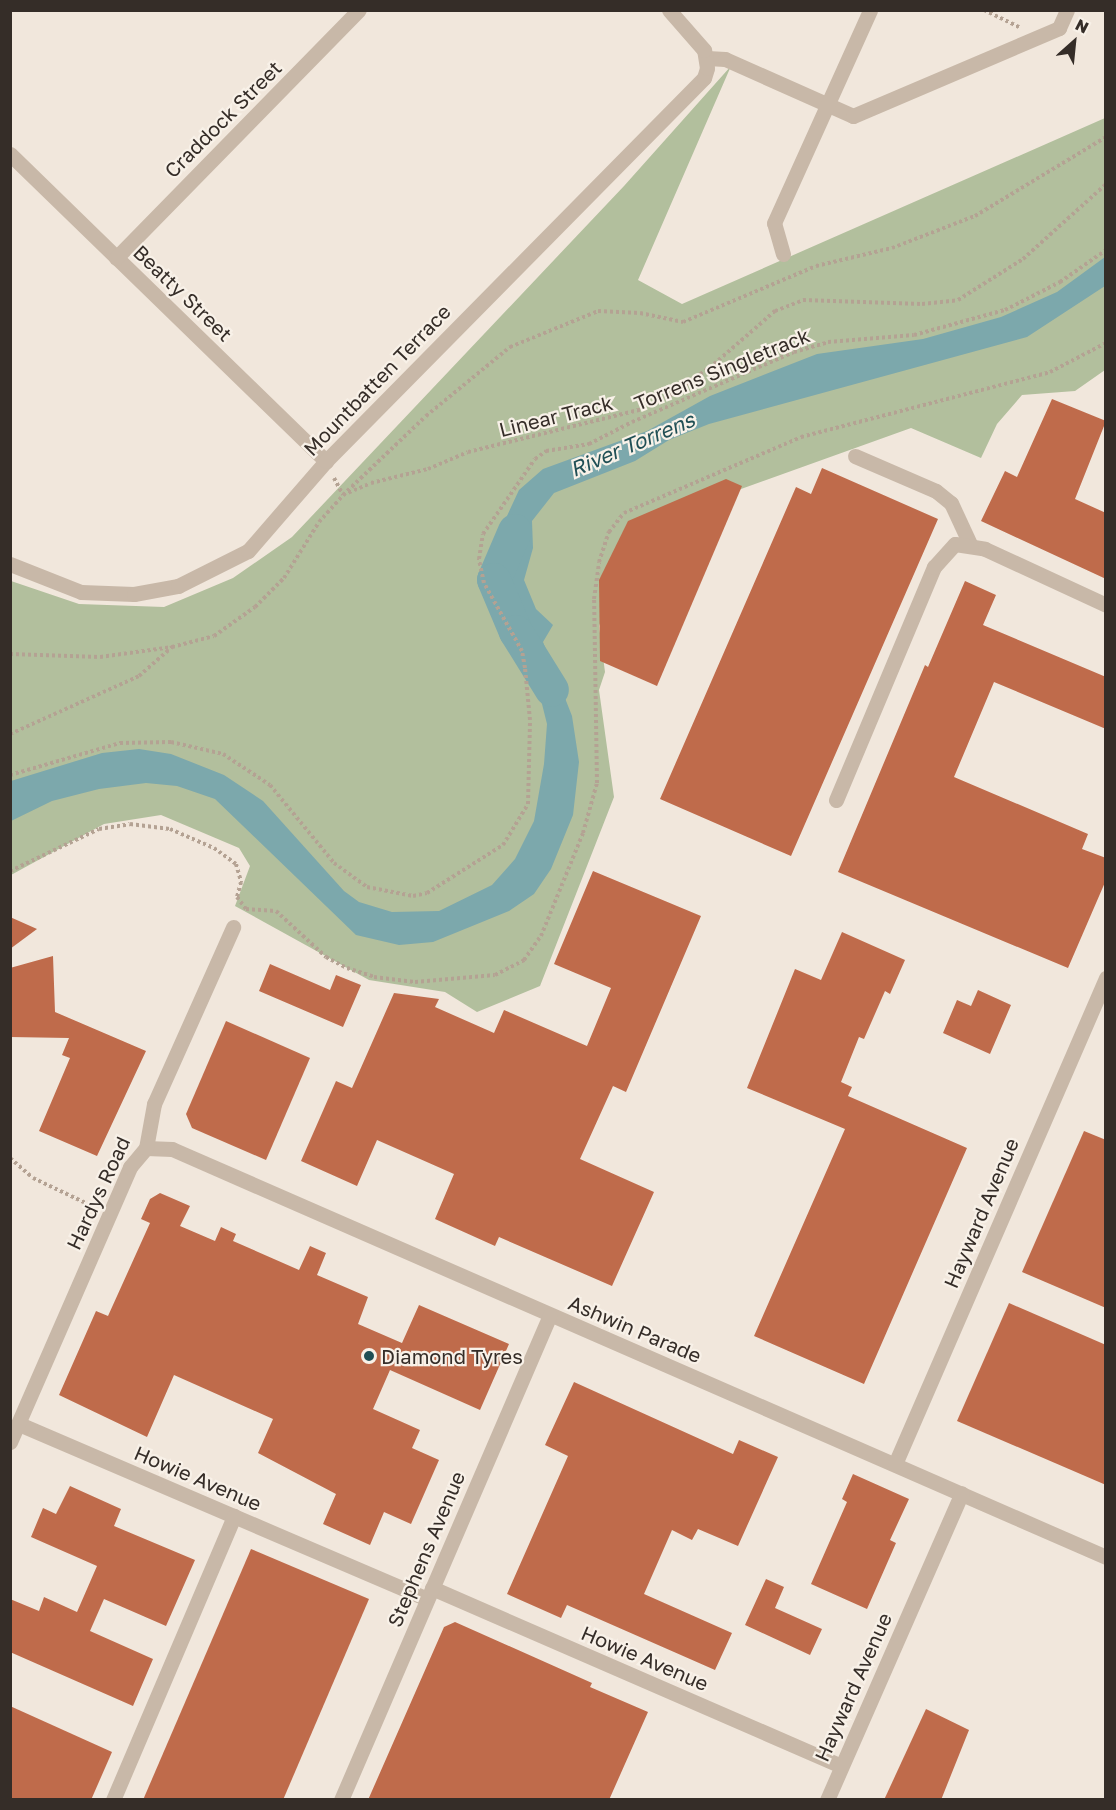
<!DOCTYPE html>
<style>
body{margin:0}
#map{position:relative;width:1116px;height:1810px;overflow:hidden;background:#f1e7dc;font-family:"Golos Text",sans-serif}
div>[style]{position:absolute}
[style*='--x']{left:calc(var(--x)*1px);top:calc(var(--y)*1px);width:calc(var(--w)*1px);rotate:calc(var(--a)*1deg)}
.green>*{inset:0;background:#b2bf9d}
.water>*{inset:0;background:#7ca8ac}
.river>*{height:34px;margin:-17px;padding:0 17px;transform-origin:17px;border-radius:17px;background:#7ca8ac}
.building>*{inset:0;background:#bf6b4b}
.path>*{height:4px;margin-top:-2px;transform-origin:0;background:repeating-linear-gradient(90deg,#b4a293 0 3px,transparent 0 6px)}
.minor>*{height:15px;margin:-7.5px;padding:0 7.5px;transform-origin:7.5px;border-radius:7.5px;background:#c8b8a8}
.dots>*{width:16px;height:16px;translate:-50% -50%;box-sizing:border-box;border:3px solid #f8f1e8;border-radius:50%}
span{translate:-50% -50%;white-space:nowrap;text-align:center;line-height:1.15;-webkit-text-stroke:4.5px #f8f1e8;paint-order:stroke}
.street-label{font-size:20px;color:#352d28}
.poi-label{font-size:20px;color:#352d28}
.left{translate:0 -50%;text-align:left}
.water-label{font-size:21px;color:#204f55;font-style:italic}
.frame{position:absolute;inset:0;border:12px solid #352d28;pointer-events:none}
.north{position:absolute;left:1044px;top:12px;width:60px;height:60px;-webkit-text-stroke:4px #f8f1e8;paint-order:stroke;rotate:27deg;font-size:16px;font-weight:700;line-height:24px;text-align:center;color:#352d28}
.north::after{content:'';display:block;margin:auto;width:21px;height:27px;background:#352d28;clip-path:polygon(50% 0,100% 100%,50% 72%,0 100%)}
</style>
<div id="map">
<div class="green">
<div style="clip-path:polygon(731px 66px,638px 280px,682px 304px,1105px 118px,1105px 370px,1075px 391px,1022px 395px,997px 424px,981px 458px,911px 428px,638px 526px,599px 626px,605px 672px,599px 690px,614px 797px,540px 986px,477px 1012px,445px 992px,369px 980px,235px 906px,250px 866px,239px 848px,161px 815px,104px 824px,11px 875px,11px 581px,79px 604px,164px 607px,233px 578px,292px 537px,624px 186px)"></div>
</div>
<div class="water">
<div style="clip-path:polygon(1105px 257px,1105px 286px,1027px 337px,709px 424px,669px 440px,635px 461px,554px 493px,532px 521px,533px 548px,524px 580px,536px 609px,553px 625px,543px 642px,572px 716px,579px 762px,573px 815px,551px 869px,534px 894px,509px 911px,433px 942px,399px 945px,356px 935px,215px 799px,177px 786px,146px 783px,99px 789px,52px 801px,11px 821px,11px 781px,102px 753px,139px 749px,171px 754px,224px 775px,263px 801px,344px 891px,359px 902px,392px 912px,439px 911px,492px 885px,515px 859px,534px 821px,544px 764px,547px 724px,535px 676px,524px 637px,493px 568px,493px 546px,519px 490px,543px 469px,647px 431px,710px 396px,817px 354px,923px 339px,1001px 317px,1057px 292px)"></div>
</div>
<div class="river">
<div style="--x:515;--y:531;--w:53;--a:113.2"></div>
<div style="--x:494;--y:580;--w:56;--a:67.1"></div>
<div style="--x:516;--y:632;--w:68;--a:58.2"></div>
</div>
<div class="building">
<div style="clip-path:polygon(1052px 399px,1106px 421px,1075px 499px,1106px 513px,1106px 579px,981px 521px,1005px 471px,1017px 477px)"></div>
<div style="clip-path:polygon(822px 468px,938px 519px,791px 856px,660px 799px,796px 487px,811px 494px)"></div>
<div style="clip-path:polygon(726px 479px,742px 486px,657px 686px,600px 661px,599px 580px,628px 521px)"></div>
<div style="clip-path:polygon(965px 581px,996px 595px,983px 625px,1106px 677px,1106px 729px,994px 682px,954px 777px,1088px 834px,1082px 849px,1106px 858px,1106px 880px,1068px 968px,838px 872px,925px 665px,928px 667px)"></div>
<div style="clip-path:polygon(593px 871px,701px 916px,626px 1092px,613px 1086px,580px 1159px,654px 1192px,612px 1286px,499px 1237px,495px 1246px,435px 1219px,454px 1174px,377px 1140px,357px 1186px,301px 1161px,336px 1081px,352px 1088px,394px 993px,439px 999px,435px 1007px,494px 1033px,504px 1010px,587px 1046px,611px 988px,554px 964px)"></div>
<div style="clip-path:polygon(10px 917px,37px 929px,10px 949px)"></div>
<div style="clip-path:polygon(842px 932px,905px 960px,890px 994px,885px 991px,864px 1039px,859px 1037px,841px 1082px,852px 1087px,848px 1096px,967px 1148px,864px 1384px,754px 1336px,845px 1129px,747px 1088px,795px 969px,821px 980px)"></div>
<div style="clip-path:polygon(53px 956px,55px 1012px,146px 1051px,97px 1156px,39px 1131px,70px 1058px,62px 1055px,69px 1038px,10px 1037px,10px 968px)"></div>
<div style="clip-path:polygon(270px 964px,330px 990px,336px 975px,361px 985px,343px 1027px,259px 991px)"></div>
<div style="clip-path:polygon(978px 990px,1011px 1005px,990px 1054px,943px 1033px,957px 1000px,971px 1006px)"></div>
<div style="clip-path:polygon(226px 1021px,310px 1058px,266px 1160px,192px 1128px,186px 1114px)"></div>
<div style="clip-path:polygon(1084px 1131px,1106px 1140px,1106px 1308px,1022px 1272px)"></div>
<div style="clip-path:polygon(160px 1193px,190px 1206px,180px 1226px,215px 1241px,221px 1227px,236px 1234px,233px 1241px,299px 1270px,310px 1246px,326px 1253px,317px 1275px,368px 1297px,358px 1324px,402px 1343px,419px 1305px,509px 1344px,480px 1410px,390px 1370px,373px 1409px,420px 1430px,412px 1448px,439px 1460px,411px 1524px,384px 1512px,370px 1545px,323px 1524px,336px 1494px,258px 1453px,273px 1419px,174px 1375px,147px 1437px,59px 1395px,96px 1311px,108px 1316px,150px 1223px,141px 1219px,150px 1199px)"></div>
<div style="clip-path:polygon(1009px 1303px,1106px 1345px,1106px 1485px,957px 1421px)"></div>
<div style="clip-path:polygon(574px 1382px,733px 1454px,739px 1440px,778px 1457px,738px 1546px,698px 1529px,692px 1540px,672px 1530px,644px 1594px,732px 1633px,715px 1670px,567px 1605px,561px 1618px,507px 1594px,568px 1456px,545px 1445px)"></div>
<div style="clip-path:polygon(853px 1474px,909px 1499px,890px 1540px,896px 1543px,867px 1609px,811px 1584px,847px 1502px,842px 1499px)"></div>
<div style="clip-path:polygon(70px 1486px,121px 1509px,114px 1526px,195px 1560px,166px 1626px,104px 1599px,90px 1631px,153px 1659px,133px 1706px,10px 1652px,10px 1599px,39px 1611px,44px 1597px,77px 1612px,97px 1566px,31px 1537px,43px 1508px,56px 1514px)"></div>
<div style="clip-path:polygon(251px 1549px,369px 1599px,283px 1800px,143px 1800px)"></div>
<div style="clip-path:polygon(766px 1579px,784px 1587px,775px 1608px,822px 1629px,810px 1655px,745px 1625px)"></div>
<div style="clip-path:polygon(455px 1622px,592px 1683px,590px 1687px,648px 1712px,609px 1800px,368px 1800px,444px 1627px)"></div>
<div style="clip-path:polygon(10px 1706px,112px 1752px,91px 1800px,10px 1800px)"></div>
<div style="clip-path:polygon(926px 1709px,969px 1730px,941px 1800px,884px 1800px)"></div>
</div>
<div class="path">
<div style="--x:984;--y:10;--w:39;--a:26"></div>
<div style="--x:334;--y:478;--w:19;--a:62"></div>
<div style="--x:343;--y:495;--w:115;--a:-43.6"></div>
<div style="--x:426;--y:416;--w:109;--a:-39.4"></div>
<div style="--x:510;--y:347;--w:95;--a:-22.2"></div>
<div style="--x:598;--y:311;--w:42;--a:2.7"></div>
<div style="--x:640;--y:313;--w:44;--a:11.8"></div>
<div style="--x:683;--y:322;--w:144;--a:-22.8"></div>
<div style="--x:816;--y:266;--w:78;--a:-13.3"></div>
<div style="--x:892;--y:248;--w:89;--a:-21.1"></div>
<div style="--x:975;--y:216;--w:153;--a:-31.1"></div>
<div style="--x:10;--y:654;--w:90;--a:1.9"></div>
<div style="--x:100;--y:657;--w:73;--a:-7.9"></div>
<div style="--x:172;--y:647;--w:43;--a:-14.7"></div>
<div style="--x:214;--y:636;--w:50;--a:-35.3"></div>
<div style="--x:255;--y:607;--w:41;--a:-45"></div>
<div style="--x:284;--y:578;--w:66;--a:-58"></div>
<div style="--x:319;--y:522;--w:36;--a:-48"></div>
<div style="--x:343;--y:495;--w:30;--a:-23"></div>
<div style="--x:371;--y:483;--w:59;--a:-13.8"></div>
<div style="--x:428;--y:469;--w:43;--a:-23"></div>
<div style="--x:468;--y:452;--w:180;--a:-13.8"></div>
<div style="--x:643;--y:409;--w:37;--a:-27"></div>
<div style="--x:676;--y:392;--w:47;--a:-36.4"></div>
<div style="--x:714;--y:364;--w:81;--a:-41"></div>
<div style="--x:775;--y:311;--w:30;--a:-21"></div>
<div style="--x:803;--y:300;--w:119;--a:1.9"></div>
<div style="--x:922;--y:304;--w:36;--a:-6"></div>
<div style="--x:958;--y:300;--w:77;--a:-32.2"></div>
<div style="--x:1023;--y:259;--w:112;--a:-42.1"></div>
<div style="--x:10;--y:734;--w:141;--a:-24.2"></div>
<div style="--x:139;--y:676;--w:44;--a:-41.3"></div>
<div style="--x:10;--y:775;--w:115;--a:-16.2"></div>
<div style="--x:120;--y:743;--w:51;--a:-1.1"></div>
<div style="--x:171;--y:742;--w:53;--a:13"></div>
<div style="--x:223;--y:754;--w:56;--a:33.4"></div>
<div style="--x:270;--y:785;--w:101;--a:50.6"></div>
<div style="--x:334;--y:863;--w:41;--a:36"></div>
<div style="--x:367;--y:887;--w:47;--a:11.1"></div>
<div style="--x:413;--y:896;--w:14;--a:-12"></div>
<div style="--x:427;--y:893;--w:90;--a:-32.3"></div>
<div style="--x:503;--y:845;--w:48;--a:-58.6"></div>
<div style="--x:528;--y:804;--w:84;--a:-88.6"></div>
<div style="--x:530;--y:720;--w:52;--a:-95.5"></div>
<div style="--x:525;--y:668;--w:17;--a:-100"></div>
<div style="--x:522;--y:651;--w:78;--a:-119.2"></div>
<div style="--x:484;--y:583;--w:25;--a:-102"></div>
<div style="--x:479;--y:559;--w:25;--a:-81"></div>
<div style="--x:483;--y:534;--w:91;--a:-55.3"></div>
<div style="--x:535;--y:459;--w:14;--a:-36"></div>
<div style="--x:546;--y:451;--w:44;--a:-9.2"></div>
<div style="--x:589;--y:444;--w:48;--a:-27.1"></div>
<div style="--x:632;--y:422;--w:176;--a:-23.4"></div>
<div style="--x:794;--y:352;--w:35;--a:-16"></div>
<div style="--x:828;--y:342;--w:86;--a:-4.7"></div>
<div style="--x:914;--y:335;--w:94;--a:-15.4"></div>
<div style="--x:1005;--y:310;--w:62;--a:-27"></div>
<div style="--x:1060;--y:282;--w:56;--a:-34.8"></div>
<div style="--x:10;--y:871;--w:98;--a:-25.3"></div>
<div style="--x:99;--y:829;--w:31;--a:-9"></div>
<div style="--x:130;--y:824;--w:40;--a:7.1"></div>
<div style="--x:170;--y:829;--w:48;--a:23.4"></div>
<div style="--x:214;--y:848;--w:27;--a:36"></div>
<div style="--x:236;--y:864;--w:19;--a:74"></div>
<div style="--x:241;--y:882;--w:16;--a:105"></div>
<div style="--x:237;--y:897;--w:15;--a:53"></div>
<div style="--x:246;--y:909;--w:30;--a:4"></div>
<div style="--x:276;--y:911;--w:68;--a:42.6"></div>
<div style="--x:326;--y:957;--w:24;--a:28"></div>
<div style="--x:347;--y:968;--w:28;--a:18"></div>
<div style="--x:374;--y:977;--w:41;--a:7"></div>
<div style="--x:415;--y:982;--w:80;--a:-5"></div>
<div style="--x:495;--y:975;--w:33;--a:-27"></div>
<div style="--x:524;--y:960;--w:29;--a:-55"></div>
<div style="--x:541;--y:936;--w:111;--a:-67.8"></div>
<div style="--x:583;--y:833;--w:52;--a:-74.4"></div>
<div style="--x:597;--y:783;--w:184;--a:-90.9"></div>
<div style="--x:594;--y:599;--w:37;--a:-82"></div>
<div style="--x:599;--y:562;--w:32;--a:-72"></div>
<div style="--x:609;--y:532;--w:24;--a:-52"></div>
<div style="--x:624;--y:513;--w:193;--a:-23.2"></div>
<div style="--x:801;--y:437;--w:257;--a:-14.6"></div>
<div style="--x:1050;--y:372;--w:63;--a:-27.4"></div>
<div style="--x:10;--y:1158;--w:30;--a:41"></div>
<div style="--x:33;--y:1178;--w:68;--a:25.4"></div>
</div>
<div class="minor">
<div style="--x:707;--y:58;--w:18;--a:3"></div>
<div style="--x:725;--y:59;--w:140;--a:24"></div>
<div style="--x:853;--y:116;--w:224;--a:-23.1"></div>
<div style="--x:1059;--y:28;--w:20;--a:-66"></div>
<div style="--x:10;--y:154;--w:441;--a:44.2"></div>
<div style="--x:783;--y:254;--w:32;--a:-106"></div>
<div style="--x:774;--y:223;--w:234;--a:-65.7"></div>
<div style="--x:116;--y:258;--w:347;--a:-45.6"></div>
<div style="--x:855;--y:456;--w:88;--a:23.4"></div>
<div style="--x:936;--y:491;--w:19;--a:39"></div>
<div style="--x:951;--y:503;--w:45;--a:65.1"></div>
<div style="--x:10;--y:564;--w:76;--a:21.5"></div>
<div style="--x:81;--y:592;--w:53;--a:2.2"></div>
<div style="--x:134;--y:594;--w:45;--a:-10.3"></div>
<div style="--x:178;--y:586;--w:78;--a:-26.6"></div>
<div style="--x:248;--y:551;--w:119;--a:-49.1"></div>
<div style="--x:326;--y:461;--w:538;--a:-45.38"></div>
<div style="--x:704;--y:78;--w:10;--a:-73"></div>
<div style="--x:707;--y:68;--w:18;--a:-99"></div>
<div style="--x:704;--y:50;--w:53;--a:-131.2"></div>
<div style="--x:836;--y:800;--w:253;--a:-67.2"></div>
<div style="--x:934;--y:567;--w:31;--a:-48"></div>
<div style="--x:955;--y:544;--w:30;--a:9"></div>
<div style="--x:985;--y:549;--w:133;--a:24.8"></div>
<div style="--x:146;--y:1148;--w:26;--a:2"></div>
<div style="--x:172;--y:1149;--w:1019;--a:23.6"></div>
<div style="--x:19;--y:1424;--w:444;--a:23.2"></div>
<div style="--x:10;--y:1442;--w:300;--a:-66.4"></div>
<div style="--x:130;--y:1167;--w:25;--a:-50"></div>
<div style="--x:146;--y:1148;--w:45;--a:-79.7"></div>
<div style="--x:154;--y:1104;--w:194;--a:-65.9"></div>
<div style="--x:895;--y:1464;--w:530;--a:-66.53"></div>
<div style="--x:432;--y:1588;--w:446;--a:23.5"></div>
<div style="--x:113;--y:1800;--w:309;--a:-66.9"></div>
<div style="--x:341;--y:1800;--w:528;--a:-66.69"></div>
<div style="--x:827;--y:1800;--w:335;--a:-66.3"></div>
</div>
<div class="dots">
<div style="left:369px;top:1356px;background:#204f55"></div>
</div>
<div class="street-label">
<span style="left:223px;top:119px;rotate:-45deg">Craddock Street</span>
<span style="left:183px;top:293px;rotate:44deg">Beatty Street</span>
<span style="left:722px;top:369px;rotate:-22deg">Torrens Singletrack</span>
<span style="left:377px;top:380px;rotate:-46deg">Mountbatten Terrace</span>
<span style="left:556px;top:416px;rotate:-14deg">Linear Track</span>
<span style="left:98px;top:1193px;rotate:-65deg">Hardys Road</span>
<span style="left:981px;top:1213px;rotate:-67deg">Hayward Avenue</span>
<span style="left:635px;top:1329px;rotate:23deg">Ashwin Parade</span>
<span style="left:198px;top:1478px;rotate:23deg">Howie Avenue</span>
<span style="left:426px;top:1549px;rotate:-67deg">Stephens Avenue</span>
<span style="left:645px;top:1658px;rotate:23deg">Howie Avenue</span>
<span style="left:853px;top:1687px;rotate:-66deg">Hayward Avenue</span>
</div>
<div class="poi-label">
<span class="left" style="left:381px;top:1356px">Diamond Tyres</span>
</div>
<div class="water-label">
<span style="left:632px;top:444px;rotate:-23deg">River Torrens</span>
</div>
<div class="frame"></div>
<div class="north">N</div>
</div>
